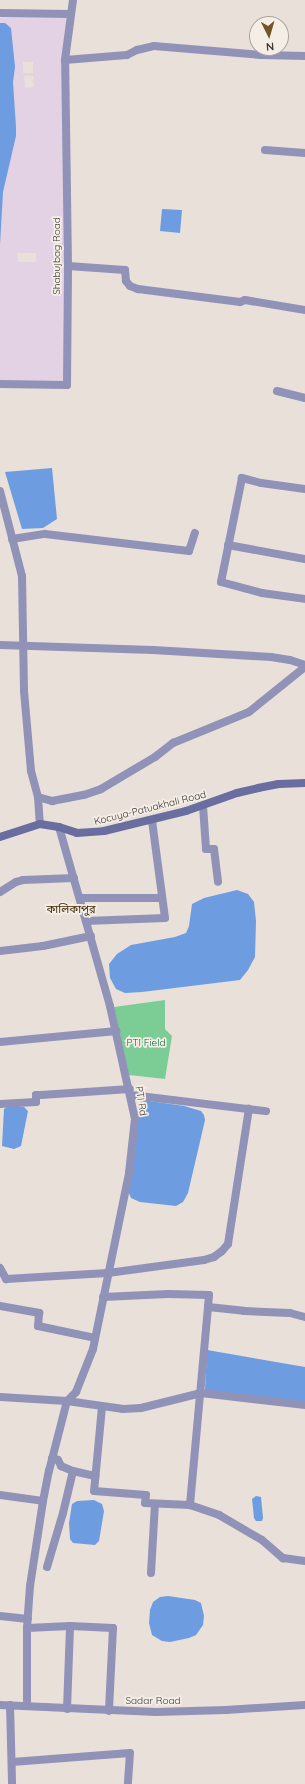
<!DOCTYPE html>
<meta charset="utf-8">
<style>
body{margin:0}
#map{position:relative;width:305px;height:1784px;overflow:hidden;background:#e8e0d9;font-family:Quicksand,"Noto Sans Bengali",sans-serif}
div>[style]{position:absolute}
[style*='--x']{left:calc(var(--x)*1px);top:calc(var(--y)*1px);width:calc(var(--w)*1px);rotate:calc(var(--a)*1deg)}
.education>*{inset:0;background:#e3d2e3}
.green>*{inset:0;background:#7ccc96}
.water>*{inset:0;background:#6d9ce1}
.minor>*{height:8px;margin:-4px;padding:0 4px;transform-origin:4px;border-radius:4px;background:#9093b7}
.tertiary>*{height:8px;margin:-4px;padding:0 4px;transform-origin:4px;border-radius:4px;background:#9093b7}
.secondary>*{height:8px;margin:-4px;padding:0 4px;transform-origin:4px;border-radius:4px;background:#6a6da0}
span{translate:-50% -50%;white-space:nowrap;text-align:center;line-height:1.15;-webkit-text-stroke:3.5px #f5eee6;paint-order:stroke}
.street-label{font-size:10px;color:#393633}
.park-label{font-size:10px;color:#006937}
.neighbourhood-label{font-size:11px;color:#402a04}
.north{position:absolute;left:249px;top:16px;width:40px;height:40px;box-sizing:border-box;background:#f5eee6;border:1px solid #aaa49e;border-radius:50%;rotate:175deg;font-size:11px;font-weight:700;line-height:16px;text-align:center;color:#393633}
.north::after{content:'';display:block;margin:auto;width:14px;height:18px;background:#725428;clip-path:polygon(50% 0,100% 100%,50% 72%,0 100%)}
</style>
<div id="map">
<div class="education">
<div style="clip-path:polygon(evenodd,68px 17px,67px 385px,0 384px,0 18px,68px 17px,23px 62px,33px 62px,33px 73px,23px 73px,23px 62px,68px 17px,24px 76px,33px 76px,34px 87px,25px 88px,24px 76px,68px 17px,17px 253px,36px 253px,36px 262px,18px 262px,17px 253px)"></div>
</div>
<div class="green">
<div style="clip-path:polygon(165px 1000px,165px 1029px,172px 1036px,165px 1079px,129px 1075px,114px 1007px)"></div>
</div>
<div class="water">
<div style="clip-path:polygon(0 23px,5px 23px,11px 28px,15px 67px,13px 82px,16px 127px,16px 136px,3px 192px,0 245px)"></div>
<div style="clip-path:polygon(162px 209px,182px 210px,180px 233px,160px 231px)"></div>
<div style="clip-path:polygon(52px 468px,57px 519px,43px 528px,22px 529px,5px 472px)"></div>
<div style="clip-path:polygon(237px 890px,248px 894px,254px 902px,256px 921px,255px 957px,248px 970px,240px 980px,142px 992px,125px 993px,116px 989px,110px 978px,109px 964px,117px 954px,131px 945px,175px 937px,186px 933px,189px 926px,192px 904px,204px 898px)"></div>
<div style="clip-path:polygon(143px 1100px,184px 1106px,201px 1111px,204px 1115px,205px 1120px,188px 1193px,183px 1202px,176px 1206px,140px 1202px,131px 1198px,128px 1191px,138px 1108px,141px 1102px)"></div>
<div style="clip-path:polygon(7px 1107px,24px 1107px,28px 1111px,21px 1146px,14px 1149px,2px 1146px,4px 1109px)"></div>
<div style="clip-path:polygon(207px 1350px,305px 1367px,305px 1403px,205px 1390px)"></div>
<div style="clip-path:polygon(256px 1496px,261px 1497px,263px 1518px,262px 1521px,256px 1521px,254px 1518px,252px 1499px)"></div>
<div style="clip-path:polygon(94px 1500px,102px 1504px,104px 1511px,99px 1541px,95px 1545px,73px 1543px,70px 1539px,69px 1523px,72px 1504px,77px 1501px)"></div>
<div style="clip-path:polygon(168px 1596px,195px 1600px,201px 1603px,204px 1616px,203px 1625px,196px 1635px,189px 1638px,170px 1642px,162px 1641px,152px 1635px,149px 1623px,150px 1610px,153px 1602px,160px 1597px)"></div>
</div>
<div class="minor">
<div style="--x:73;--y:0;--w:61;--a:97.6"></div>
<div style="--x:65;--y:60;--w:62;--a:-4.6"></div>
<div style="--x:127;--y:55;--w:11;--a:-27"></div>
<div style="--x:137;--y:50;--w:17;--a:-13"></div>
<div style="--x:154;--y:46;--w:107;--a:4.8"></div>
<div style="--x:261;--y:55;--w:44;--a:1.3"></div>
<div style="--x:0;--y:13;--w:71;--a:0.8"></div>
<div style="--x:265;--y:150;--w:40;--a:4.3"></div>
<div style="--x:68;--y:266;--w:57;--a:4"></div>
<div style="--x:125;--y:270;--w:11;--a:85"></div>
<div style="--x:126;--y:281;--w:6;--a:51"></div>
<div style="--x:130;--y:286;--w:9;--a:21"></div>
<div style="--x:138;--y:289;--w:103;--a:7.3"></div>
<div style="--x:240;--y:302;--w:5;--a:-22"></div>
<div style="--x:245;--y:300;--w:61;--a:9.5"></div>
<div style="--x:0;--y:384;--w:67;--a:0.9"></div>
<div style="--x:67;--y:385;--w:119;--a:-89.5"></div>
<div style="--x:68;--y:266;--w:206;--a:-90.8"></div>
<div style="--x:277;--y:391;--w:29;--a:14"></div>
<div style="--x:305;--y:489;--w:44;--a:-172.2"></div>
<div style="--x:261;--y:483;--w:20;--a:-165"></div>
<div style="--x:242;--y:478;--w:106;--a:101.4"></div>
<div style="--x:221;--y:582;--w:42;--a:15"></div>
<div style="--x:262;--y:593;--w:43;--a:7.9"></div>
<div style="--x:0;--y:491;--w:88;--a:75.5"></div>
<div style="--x:22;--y:576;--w:115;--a:89"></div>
<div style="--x:24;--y:691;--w:80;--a:85"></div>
<div style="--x:31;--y:771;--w:27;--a:75"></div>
<div style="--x:38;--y:797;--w:27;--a:86"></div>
<div style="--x:12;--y:539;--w:33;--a:-9"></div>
<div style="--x:45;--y:534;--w:145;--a:6.7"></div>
<div style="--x:189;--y:551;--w:19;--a:-72"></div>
<div style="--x:228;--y:545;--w:78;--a:10.3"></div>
<div style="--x:0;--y:645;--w:153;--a:1.9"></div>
<div style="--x:153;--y:650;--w:118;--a:3.4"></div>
<div style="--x:271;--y:657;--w:19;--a:9"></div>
<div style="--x:290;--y:660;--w:16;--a:18"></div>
<div style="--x:38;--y:797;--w:15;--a:16"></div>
<div style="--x:52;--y:801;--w:33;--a:-11"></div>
<div style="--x:84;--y:795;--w:18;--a:-19"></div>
<div style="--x:101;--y:789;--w:63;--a:-30.7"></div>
<div style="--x:155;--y:757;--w:23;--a:-38"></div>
<div style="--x:173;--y:743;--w:82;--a:-22.2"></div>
<div style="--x:249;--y:712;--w:72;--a:-38.8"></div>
<div style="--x:203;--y:806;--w:43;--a:86"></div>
<div style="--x:206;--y:849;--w:8;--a:0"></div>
<div style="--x:214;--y:849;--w:33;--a:83"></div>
<div style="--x:0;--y:892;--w:19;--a:-32"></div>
<div style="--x:16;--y:882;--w:7;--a:-16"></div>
<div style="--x:23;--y:880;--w:51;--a:-2.2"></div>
<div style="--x:80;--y:898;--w:82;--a:0"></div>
<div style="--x:86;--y:921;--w:79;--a:-2.2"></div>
<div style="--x:165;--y:918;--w:99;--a:-97.6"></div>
<div style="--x:0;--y:951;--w:43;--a:-6.6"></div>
<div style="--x:43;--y:946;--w:49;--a:-11.8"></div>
<div style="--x:0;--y:1042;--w:117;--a:-5.4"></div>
<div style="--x:131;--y:1095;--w:136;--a:6.8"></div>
<div style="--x:0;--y:1104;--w:36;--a:-3"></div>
<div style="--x:36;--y:1102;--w:7;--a:-90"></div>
<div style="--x:36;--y:1095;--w:5;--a:0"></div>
<div style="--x:41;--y:1095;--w:89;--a:-3.9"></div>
<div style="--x:0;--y:1268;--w:13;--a:61"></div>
<div style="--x:6;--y:1279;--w:102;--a:-3.4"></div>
<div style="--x:108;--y:1273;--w:97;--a:-7.7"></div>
<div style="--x:204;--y:1260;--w:10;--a:-17"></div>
<div style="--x:214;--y:1257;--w:10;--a:-37"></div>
<div style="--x:222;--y:1251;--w:9;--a:-49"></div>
<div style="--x:228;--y:1244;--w:137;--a:-81.2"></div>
<div style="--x:103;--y:1297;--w:65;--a:-2.6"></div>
<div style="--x:168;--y:1294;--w:41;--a:1.4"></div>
<div style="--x:209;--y:1295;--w:12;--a:95"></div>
<div style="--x:208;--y:1307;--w:36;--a:6"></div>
<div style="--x:244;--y:1311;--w:46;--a:2.5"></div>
<div style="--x:290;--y:1313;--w:16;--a:15"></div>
<div style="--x:0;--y:1306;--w:40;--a:10"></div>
<div style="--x:39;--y:1313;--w:13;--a:94"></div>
<div style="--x:38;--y:1326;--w:58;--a:11.9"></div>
<div style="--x:208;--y:1307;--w:199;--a:95.2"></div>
<div style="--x:190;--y:1505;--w:31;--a:19"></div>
<div style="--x:219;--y:1515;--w:50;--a:30.2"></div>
<div style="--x:262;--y:1540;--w:28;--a:41"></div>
<div style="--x:283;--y:1558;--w:22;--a:8"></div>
<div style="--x:102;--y:1407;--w:84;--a:95.4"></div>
<div style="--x:94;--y:1491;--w:52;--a:4.4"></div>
<div style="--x:146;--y:1495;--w:8;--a:97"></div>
<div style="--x:145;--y:1503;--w:45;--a:2.5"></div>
<div style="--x:52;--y:1458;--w:6;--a:18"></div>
<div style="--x:58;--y:1460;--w:7;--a:63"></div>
<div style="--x:61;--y:1466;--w:13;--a:23"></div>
<div style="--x:73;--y:1471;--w:23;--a:13"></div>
<div style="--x:0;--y:1495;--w:43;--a:7.9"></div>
<div style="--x:47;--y:1567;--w:56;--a:-73.5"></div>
<div style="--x:63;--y:1513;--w:43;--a:-76.6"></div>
<div style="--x:151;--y:1573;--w:69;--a:-86.7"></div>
<div style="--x:0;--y:1616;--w:28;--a:6"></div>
<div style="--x:27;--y:1628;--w:43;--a:-2.7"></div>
<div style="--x:70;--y:1626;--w:43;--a:2.7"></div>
<div style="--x:113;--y:1628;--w:83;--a:92.8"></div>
<div style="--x:10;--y:1705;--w:79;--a:88.5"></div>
<div style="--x:27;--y:1706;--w:78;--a:-90"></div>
<div style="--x:27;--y:1628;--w:42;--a:-85.9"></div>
<div style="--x:30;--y:1586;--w:86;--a:-81.3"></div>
<div style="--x:43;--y:1501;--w:31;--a:-79"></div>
<div style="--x:49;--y:1471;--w:72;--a:-75.6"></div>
<div style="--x:67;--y:1401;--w:13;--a:-45"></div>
<div style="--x:76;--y:1392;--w:46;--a:-68.4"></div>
<div style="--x:93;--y:1349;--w:180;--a:-78.4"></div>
<div style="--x:129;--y:1173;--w:54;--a:-83.7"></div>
<div style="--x:135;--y:1119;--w:116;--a:-102.5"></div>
<div style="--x:110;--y:1006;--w:186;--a:-105.9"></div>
<div style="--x:67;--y:1709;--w:83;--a:-87.9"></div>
<div style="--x:12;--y:1762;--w:118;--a:-4.4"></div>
<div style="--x:130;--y:1753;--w:31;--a:94"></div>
</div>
<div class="tertiary">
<div style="--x:0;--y:1397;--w:67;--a:3.4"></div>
<div style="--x:67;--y:1401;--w:57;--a:8.1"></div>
<div style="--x:123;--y:1409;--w:18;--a:-3"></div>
<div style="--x:141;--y:1408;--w:62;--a:-14"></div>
<div style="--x:201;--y:1393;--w:105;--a:6.6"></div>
<div style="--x:0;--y:1705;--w:156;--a:2.6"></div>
<div style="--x:156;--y:1712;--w:70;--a:-1.6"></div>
<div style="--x:226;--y:1710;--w:79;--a:-3.6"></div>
</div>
<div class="secondary">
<div style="--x:0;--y:837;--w:42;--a:-18"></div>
<div style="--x:40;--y:824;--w:19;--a:9"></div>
<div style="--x:59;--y:827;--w:19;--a:18"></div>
<div style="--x:77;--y:833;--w:27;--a:-4"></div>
<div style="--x:104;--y:831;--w:84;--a:-13.7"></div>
<div style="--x:186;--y:811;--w:54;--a:-19.4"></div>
<div style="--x:237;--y:793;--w:22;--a:-13"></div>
<div style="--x:258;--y:788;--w:21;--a:-11"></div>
<div style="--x:279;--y:784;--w:26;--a:-2"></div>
</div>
<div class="street-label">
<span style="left:57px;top:256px;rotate:-90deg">Shabujbag Road</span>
<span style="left:150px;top:808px;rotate:-14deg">Kocuya-Patuakhali Road</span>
<span style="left:141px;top:1101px;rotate:81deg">PTI Rd</span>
<span style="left:153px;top:1701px">Sadar Road</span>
</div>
<div class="park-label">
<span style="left:146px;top:1043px">PTI Field</span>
</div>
<div class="neighbourhood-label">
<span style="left:71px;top:909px">কালিকাপুর</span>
</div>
<div class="north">N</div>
</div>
